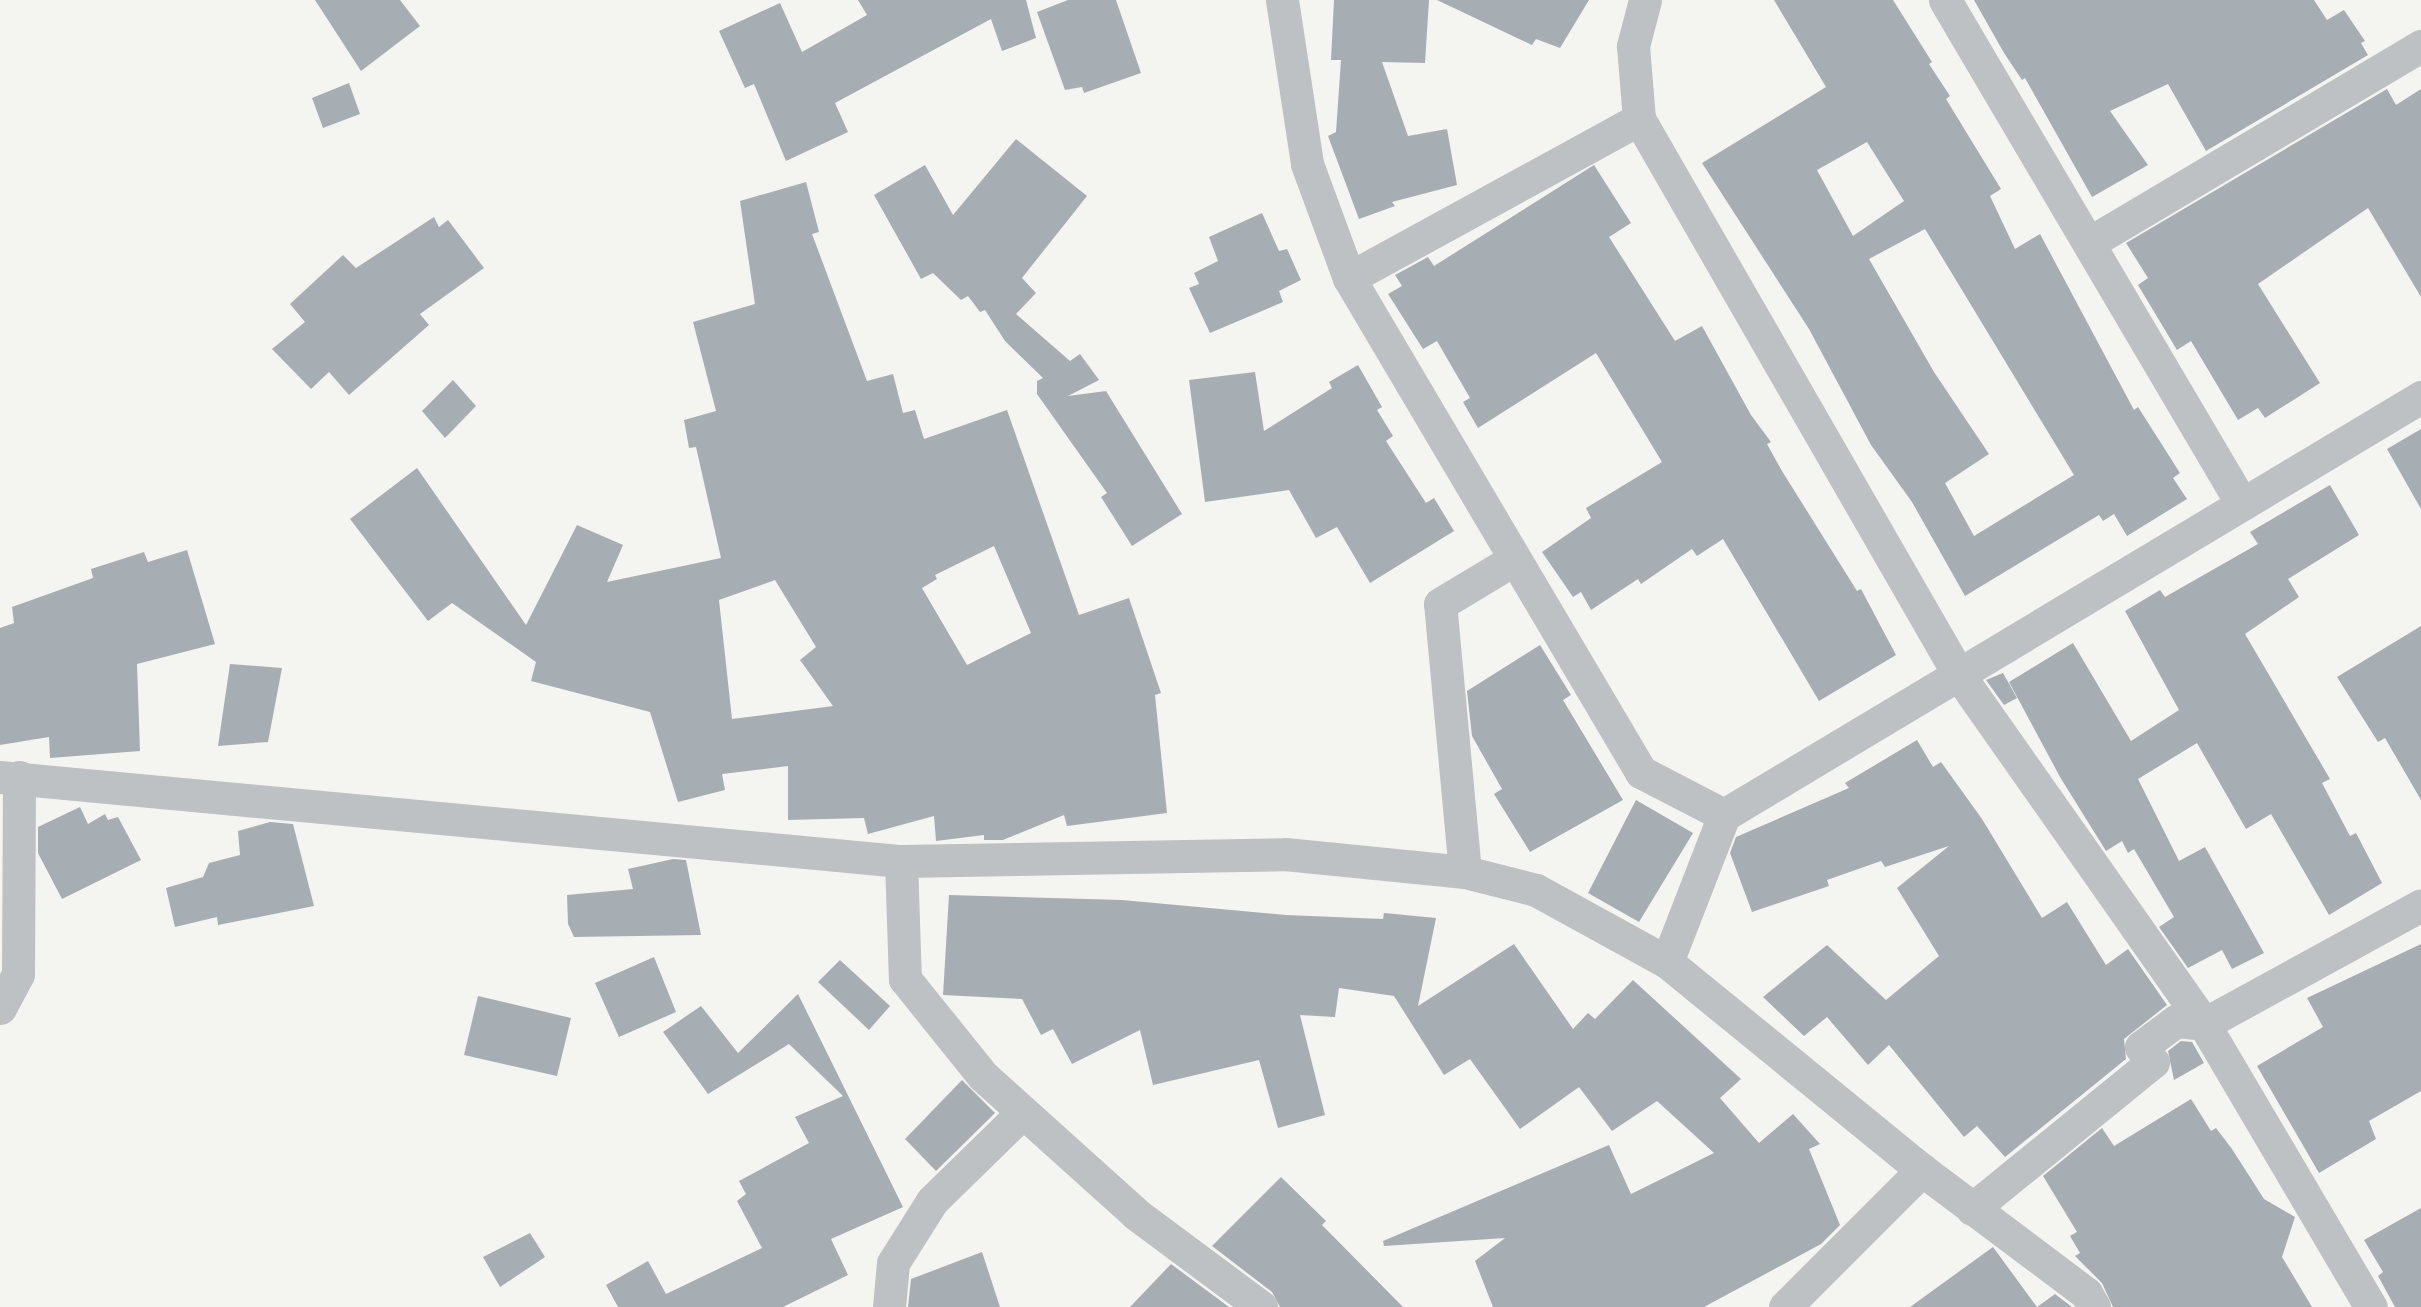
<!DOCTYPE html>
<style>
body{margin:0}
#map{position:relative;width:2421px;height:1307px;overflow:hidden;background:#f4f4f0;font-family:"Fira Sans Condensed",sans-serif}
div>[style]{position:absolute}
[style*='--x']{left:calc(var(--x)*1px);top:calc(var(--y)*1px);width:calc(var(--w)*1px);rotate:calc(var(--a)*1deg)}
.building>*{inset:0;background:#a7aeb3}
.minor>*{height:33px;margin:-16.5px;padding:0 16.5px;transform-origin:16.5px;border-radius:16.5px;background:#bdc1c4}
span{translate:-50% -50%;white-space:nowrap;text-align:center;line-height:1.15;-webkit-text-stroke:7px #fff;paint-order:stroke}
</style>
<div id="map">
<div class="building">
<div style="clip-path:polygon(315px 0,400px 0,420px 26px,361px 71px)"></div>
<div style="clip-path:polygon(858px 0,1026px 0,1036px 38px,1002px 51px,991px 19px,835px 103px,848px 132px,786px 161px,754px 84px,745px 88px,719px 31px,780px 3px,802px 52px,867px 15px)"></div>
<div style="clip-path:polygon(1068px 0,1116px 0,1141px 73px,1084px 93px,1082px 87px,1065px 90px,1037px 12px)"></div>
<div style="clip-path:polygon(1334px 0,1429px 0,1425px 63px,1382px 62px,1408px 136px,1447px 129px,1457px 185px,1392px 202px,1395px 206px,1359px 219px,1328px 136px,1336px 132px,1341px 60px,1331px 60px)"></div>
<div style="clip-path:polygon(1437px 0,1589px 0,1560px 48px,1536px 39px,1532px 45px)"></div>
<div style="clip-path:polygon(evenodd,1774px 0,1893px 0,1932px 62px,1929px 64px,1950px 96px,1946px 99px,2001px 189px,1990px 196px,2015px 249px,2040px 234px,2134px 410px,2138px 407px,2180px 473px,2173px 478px,2187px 499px,2127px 536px,2114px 514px,2103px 521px,2099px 515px,1965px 596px,1912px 502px,1871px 445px,1809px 329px,1702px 163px,1826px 87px,1774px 0,1867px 142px,1904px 201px,1853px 236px,1817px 170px,1867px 142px,1774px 0,1925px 229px,2074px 475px,1974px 536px,1945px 483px,1989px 454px,1934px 372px,1869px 259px,1925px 229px)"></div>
<div style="clip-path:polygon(1974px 0,2314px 0,2327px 20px,2344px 10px,2365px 41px,2361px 43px,2368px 55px,2206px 151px,2168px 84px,2110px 111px,2148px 165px,2092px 197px,2025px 78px,2022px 80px,2004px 53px)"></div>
<div style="clip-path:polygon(349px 83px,360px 114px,323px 128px,312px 98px)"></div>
<div style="clip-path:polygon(2387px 89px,2396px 105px,2421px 89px,2421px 297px,2368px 208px,2258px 284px,2320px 383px,2265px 418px,2258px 408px,2238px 420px,2191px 341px,2177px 350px,2138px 285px,2148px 278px,2126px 243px)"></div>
<div style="clip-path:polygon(1016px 139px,1087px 196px,1022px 278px,1036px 293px,1016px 314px,1070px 361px,1080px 354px,1099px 380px,1068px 396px,1106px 391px,1182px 514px,1132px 546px,1101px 497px,1107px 493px,1037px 394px,1037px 381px,1043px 378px,1005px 341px,985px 310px,980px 312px,968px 296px,961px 300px,933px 273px,921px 279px,874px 195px,925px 165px,953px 215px)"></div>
<div style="clip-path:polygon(1594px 165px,1631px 223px,1609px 237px,1675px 341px,1702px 326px,1751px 415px,1771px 442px,1767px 444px,1782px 471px,1857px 591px,1861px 589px,1896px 655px,1819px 701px,1723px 539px,1697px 556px,1692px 549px,1641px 584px,1638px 579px,1591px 610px,1581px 592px,1573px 597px,1542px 552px,1591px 518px,1586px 508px,1662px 462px,1596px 353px,1478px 428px,1463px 402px,1470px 398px,1437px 341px,1423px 349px,1388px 294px,1402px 286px,1395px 275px,1428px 257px,1434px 266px)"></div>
<div style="clip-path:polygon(evenodd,806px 182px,819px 232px,812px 234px,867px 381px,893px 374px,903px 413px,915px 410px,924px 439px,1007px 410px,1079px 615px,1129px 598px,1161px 693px,1155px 695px,1167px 813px,1067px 826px,1064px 815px,1003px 840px,984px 840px,984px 835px,936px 841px,934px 816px,868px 834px,864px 818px,788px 820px,788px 766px,722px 774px,725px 790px,678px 802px,650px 712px,531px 681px,536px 662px,452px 603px,428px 621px,350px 519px,417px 468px,526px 625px,577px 525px,623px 545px,607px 582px,721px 558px,696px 447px,689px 448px,684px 420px,716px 411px,693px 322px,755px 304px,740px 201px,806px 182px,994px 546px,1031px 633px,967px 665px,922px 588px,937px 579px,935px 575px,994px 546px,806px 182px,775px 580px,816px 647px,800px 660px,833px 706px,732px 719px,719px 600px,775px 580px)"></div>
<div style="clip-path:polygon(1262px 213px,1279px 251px,1287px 249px,1301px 280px,1279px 291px,1283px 302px,1210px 333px,1189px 288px,1199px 284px,1194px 273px,1218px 261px,1209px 237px)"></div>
<div style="clip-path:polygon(434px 217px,439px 227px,448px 220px,484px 268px,420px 314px,429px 325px,349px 395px,329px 372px,311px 389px,272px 349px,305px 322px,290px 304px,343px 255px,356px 268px)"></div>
<div style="clip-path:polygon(1358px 365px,1382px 407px,1377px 410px,1393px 436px,1386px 441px,1426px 503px,1434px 498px,1454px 531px,1370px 583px,1337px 527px,1316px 538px,1289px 490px,1205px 502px,1189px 380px,1255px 372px,1264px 431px,1332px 388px,1329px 382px)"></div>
<div style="clip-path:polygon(453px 380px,476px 406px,445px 438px,422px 411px)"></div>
<div style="clip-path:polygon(2421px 429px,2421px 509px,2387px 449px)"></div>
<div style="clip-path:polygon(2330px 485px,2359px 535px,2288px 579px,2299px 597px,2245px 634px,2330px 779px,2322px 783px,2350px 836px,2356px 833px,2382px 883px,2329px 915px,2271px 814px,2246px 829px,2197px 743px,2138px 779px,2179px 861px,2205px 847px,2264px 953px,2232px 969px,2222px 950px,2188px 968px,2159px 927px,2174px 917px,2134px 849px,2128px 853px,2122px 841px,2106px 851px,2060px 777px,2009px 682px,2073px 643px,2131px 741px,2179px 710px,2125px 611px,2160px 590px,2165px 597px,2258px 544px,2250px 532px)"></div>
<div style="clip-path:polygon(187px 550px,215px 644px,137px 664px,140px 751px,50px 758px,49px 737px,0 745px,0 628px,14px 623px,12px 607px,93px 578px,91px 569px,144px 552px,148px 562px)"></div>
<div style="clip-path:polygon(2421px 626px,2421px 800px,2385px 738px,2378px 742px,2337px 677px)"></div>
<div style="clip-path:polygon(1540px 645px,1571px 695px,1563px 700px,1623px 800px,1530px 852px,1494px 794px,1502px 789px,1472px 736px,1467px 691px)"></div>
<div style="clip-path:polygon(230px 664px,282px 668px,268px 742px,218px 746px)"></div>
<div style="clip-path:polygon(2003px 673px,2017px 698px,2004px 705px,1986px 680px)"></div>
<div style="clip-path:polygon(1917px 740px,1933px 767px,1941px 762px,1982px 819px,2042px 918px,2067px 902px,2106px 965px,2128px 949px,2167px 1005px,2124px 1039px,2126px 1059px,2005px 1157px,1977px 1126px,1964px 1137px,1889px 1045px,1868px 1065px,1827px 1017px,1804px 1036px,1763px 997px,1827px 945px,1886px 1000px,1939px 956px,1897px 888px,1949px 846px,1885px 867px,1881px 861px,1827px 880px,1829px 886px,1752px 912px,1730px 853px,1736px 837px,1849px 788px,1845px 783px)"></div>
<div style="clip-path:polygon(1636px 800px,1693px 833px,1639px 922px,1588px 893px)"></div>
<div style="clip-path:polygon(80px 807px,88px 824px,105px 814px,108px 820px,118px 817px,141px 860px,62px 899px,38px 853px,38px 827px)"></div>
<div style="clip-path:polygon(270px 822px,293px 824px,314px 906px,218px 925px,217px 917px,175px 927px,166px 888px,203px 877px,209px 863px,240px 855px,238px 831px)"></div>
<div style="clip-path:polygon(673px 859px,686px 860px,701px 935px,574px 937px,568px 924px,567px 895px,633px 889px,628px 869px)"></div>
<div style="clip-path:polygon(949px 895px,1122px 900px,1286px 915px,1383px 919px,1384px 913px,1436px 918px,1418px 1006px,1514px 944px,1573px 1029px,1588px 1013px,1595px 1019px,1633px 980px,1741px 1079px,1720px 1098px,1759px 1143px,1793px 1114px,1820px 1144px,1809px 1149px,1840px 1225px,1821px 1244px,1704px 1307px,1493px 1307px,1475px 1261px,1505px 1238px,1384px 1246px,1383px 1241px,1609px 1145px,1631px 1194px,1714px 1153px,1657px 1101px,1612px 1131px,1579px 1087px,1520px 1129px,1470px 1059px,1444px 1075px,1394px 996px,1339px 988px,1335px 1017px,1300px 1015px,1325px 1115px,1278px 1128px,1259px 1060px,1153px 1085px,1140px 1030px,1072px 1064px,1053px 1029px,1041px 1035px,1022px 999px,943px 995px)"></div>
<div style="clip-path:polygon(2421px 944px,2421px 1091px,2369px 1121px,2376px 1139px,2319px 1173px,2257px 1066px,2323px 1027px,2307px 998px)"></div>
<div style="clip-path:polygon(654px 957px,676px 1012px,619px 1037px,595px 983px)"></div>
<div style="clip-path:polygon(840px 960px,890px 1006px,869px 1030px,818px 982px)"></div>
<div style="clip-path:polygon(798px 994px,903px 1207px,831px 1239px,848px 1275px,783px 1307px,618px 1307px,606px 1285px,648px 1261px,666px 1294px,762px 1248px,737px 1201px,746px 1194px,739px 1181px,809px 1143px,795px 1117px,843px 1096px,789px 1044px,708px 1094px,663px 1032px,701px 1006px,738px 1053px)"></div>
<div style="clip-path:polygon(478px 996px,571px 1018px,557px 1076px,464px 1055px)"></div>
<div style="clip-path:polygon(2181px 1041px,2192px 1042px,2204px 1063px,2174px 1080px,2168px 1051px)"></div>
<div style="clip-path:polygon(962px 1080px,995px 1113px,936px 1171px,905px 1139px)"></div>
<div style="clip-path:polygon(2191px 1099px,2211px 1131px,2216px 1128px,2232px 1149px,2264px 1199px,2295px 1217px,2282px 1257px,2312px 1307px,2113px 1307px,2102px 1283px,2075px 1256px,2080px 1253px,2070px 1236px,2077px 1232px,2043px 1176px,2102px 1128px,2114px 1146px)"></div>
<div style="clip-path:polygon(1281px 1177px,1326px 1221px,1322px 1225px,1403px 1307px,1280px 1307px,1272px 1292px,1212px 1246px)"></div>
<div style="clip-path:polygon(2421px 1208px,2421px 1307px,2395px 1307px,2378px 1276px,2383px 1272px,2364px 1240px)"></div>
<div style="clip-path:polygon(530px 1233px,545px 1257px,500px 1287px,483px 1257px)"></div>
<div style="clip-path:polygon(1993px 1247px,2037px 1307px,2055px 1294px,2072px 1307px,1910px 1307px)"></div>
<div style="clip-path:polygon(982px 1252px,1000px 1307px,908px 1307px,911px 1279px)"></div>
<div style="clip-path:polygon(1171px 1264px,1229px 1307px,1130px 1307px)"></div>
</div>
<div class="minor">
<div style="--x:1282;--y:0;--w:166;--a:81.3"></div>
<div style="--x:1307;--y:164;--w:121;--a:69.8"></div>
<div style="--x:1349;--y:278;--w:574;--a:59.41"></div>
<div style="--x:1641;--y:772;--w:93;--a:27.4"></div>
<div style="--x:1724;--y:815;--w:813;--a:-30.95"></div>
<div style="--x:1645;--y:0;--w:48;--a:104.6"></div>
<div style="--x:1633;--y:46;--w:73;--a:85.3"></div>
<div style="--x:1639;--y:119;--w:642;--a:60.08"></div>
<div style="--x:1959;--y:675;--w:426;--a:54.9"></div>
<div style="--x:2204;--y:1024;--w:329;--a:59.5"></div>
<div style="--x:1945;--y:0;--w:585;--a:59.49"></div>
<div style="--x:2089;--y:243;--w:386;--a:-30.7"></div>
<div style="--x:1349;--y:278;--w:331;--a:-28.7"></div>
<div style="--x:0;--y:777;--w:905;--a:5.33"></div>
<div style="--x:901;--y:861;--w:384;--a:-1"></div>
<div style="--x:1285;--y:854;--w:181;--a:5.7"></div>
<div style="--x:1465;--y:872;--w:73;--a:14.2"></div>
<div style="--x:1536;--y:890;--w:149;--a:28.8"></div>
<div style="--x:1667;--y:962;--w:329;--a:39.2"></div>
<div style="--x:1922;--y:1170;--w:205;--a:36.9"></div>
<div style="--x:2086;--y:1293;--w:16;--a:60"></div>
<div style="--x:901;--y:861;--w:118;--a:88.1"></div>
<div style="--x:905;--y:979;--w:124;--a:51.2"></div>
<div style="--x:983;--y:1076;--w:206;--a:42"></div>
<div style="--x:1136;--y:1214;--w:156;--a:36.6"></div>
<div style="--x:1465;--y:872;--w:269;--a:-95.3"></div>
<div style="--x:1440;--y:604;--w:87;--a:-31"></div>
<div style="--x:1667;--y:962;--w:158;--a:-68.8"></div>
<div style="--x:0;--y:1008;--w:38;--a:-62"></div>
<div style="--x:18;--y:974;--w:197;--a:-89.7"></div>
<div style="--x:1972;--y:1209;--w:233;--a:-39.1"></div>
<div style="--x:2153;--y:1062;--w:19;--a:-129"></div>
<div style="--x:2141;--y:1047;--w:44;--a:-36.6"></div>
<div style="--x:2176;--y:1021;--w:28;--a:6"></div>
<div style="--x:2204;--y:1024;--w:247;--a:-28.7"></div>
<div style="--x:889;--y:1307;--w:44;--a:-84.8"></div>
<div style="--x:893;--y:1263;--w:73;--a:-57.8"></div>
<div style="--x:932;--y:1201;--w:124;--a:-44.3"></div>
<div style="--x:1785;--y:1307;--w:194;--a:-45"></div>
</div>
</div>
